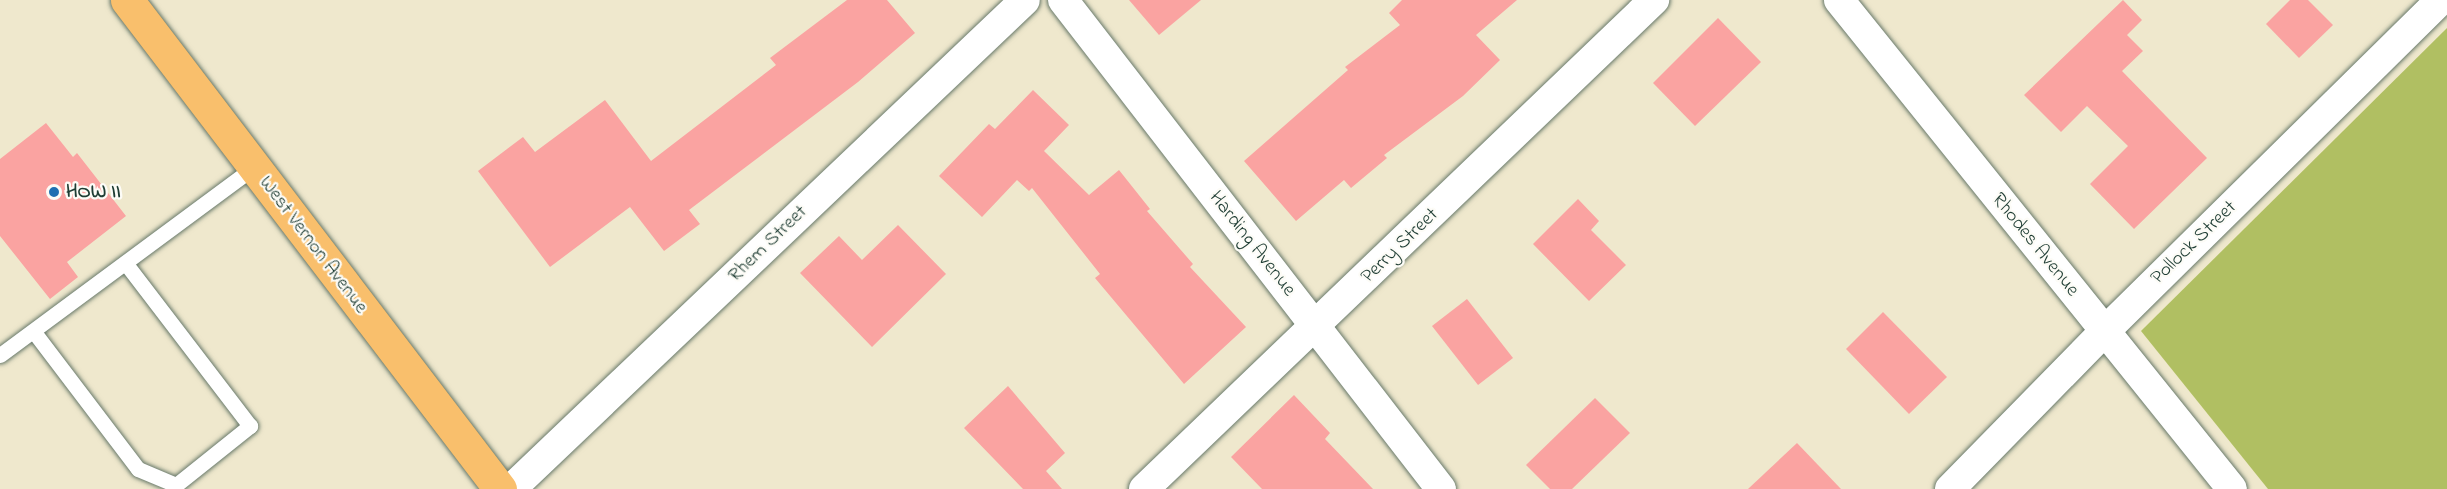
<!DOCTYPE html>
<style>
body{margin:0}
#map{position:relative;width:2447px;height:489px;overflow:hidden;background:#efe8cd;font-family:"Indie Flower",sans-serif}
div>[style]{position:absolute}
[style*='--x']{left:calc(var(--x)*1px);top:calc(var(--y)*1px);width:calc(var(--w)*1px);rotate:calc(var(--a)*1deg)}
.green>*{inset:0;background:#b0bf62}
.building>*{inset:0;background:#faa3a1}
.roads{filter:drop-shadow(0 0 2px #68796a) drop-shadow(0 0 2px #68796a)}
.lane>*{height:15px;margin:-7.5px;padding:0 7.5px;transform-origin:7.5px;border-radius:7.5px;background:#fff}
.street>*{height:30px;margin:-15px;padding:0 15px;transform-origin:15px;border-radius:15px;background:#fff}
.primary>*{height:33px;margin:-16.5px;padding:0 16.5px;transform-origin:16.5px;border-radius:16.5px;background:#f9bf6c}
.dots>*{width:16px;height:16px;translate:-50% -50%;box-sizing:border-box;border:3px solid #fdfcf7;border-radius:50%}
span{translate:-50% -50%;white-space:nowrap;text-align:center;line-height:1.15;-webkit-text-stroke:4.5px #fdfcf7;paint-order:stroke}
.poi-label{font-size:20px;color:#1f3d34;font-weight:700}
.left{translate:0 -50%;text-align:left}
.street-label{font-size:20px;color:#1f3d34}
</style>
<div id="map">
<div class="green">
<div style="clip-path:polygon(2447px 28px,2447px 489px,2268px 489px,2141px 331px)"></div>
</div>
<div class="building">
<div style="clip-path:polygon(847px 0,887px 0,915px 33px,858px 82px,689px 210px,700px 224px,664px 251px,630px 207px,550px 267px,478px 171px,523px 137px,535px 152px,605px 100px,651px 161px,776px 65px,770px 58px)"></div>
<div style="clip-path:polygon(1129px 0,1201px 0,1159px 35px)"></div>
<div style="clip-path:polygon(1402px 0,1517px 0,1476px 35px,1500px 60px,1463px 96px,1384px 155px,1387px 158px,1351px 188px,1344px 180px,1296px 221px,1244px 161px,1348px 70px,1345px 67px,1400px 25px,1389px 13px)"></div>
<div style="clip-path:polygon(2123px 0,2142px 20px,2127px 35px,2143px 51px,2122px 71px,2207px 158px,2134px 229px,2090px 184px,2128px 146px,2087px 106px,2061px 132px,2024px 95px)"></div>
<div style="clip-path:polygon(2290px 0,2308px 0,2333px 25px,2299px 58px,2266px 24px)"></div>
<div style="clip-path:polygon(1718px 18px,1761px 62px,1695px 126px,1653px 83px)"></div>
<div style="clip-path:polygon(1033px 90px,1069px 125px,1044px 151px,1089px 195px,1119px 170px,1150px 209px,1147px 211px,1193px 264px,1190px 267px,1246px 327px,1184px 384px,1095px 278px,1100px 274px,1032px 188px,1029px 191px,1017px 180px,982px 217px,939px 176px,989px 124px,995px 129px)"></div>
<div style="clip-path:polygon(46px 123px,73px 157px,77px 153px,126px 216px,67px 262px,78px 277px,50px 299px,0 236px,0 159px)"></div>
<div style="clip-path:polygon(1578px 199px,1599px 221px,1591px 230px,1626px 265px,1589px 301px,1533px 244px)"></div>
<div style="clip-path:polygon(898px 225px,946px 274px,872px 347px,800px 273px,839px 236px,862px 260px)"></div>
<div style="clip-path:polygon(1467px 299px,1513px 358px,1478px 385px,1432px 326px)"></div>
<div style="clip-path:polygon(1883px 312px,1947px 377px,1909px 414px,1846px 349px)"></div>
<div style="clip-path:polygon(1008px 386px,1065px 453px,1046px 471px,1062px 489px,1023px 489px,964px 428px)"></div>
<div style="clip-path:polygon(1294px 395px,1330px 433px,1325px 439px,1373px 489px,1262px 489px,1231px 457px)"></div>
<div style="clip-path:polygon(1595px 398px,1630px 433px,1572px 489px,1550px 489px,1526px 465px)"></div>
<div style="clip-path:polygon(1797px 443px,1841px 489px,1748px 489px)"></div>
</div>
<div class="roads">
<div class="lane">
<div style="--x:34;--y:332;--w:172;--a:52.8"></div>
<div style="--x:138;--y:469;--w:41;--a:22.8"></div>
<div style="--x:176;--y:485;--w:95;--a:-38.6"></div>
<div style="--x:250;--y:426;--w:204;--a:-127.4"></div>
<div style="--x:0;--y:355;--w:315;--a:-36.5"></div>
</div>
<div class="street">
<div style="--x:1063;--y:0;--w:618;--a:52.3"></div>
<div style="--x:1839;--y:0;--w:627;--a:51.21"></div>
<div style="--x:511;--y:489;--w:709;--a:-43.57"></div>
<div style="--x:1144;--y:489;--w:707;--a:-43.8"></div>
<div style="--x:1950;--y:489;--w:220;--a:-45.6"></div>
<div style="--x:2104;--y:332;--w:473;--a:-44.6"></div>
</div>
<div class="primary">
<div style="--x:127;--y:0;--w:615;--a:52.66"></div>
</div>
</div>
<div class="dots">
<div style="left:54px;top:192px;background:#1f6fb2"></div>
</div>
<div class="poi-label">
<span class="left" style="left:66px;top:192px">HOW II</span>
</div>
<div class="street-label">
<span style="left:2194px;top:243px;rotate:-44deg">Pollock Street</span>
<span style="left:768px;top:244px;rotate:-44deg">Rhem Street</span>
<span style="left:1252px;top:244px;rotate:52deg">Harding Avenue</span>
<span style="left:313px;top:245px;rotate:53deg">West Vernon Avenue</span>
<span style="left:2035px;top:245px;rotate:51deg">Rhodes Avenue</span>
<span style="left:1400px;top:246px;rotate:-44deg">Perry Street</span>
</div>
</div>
